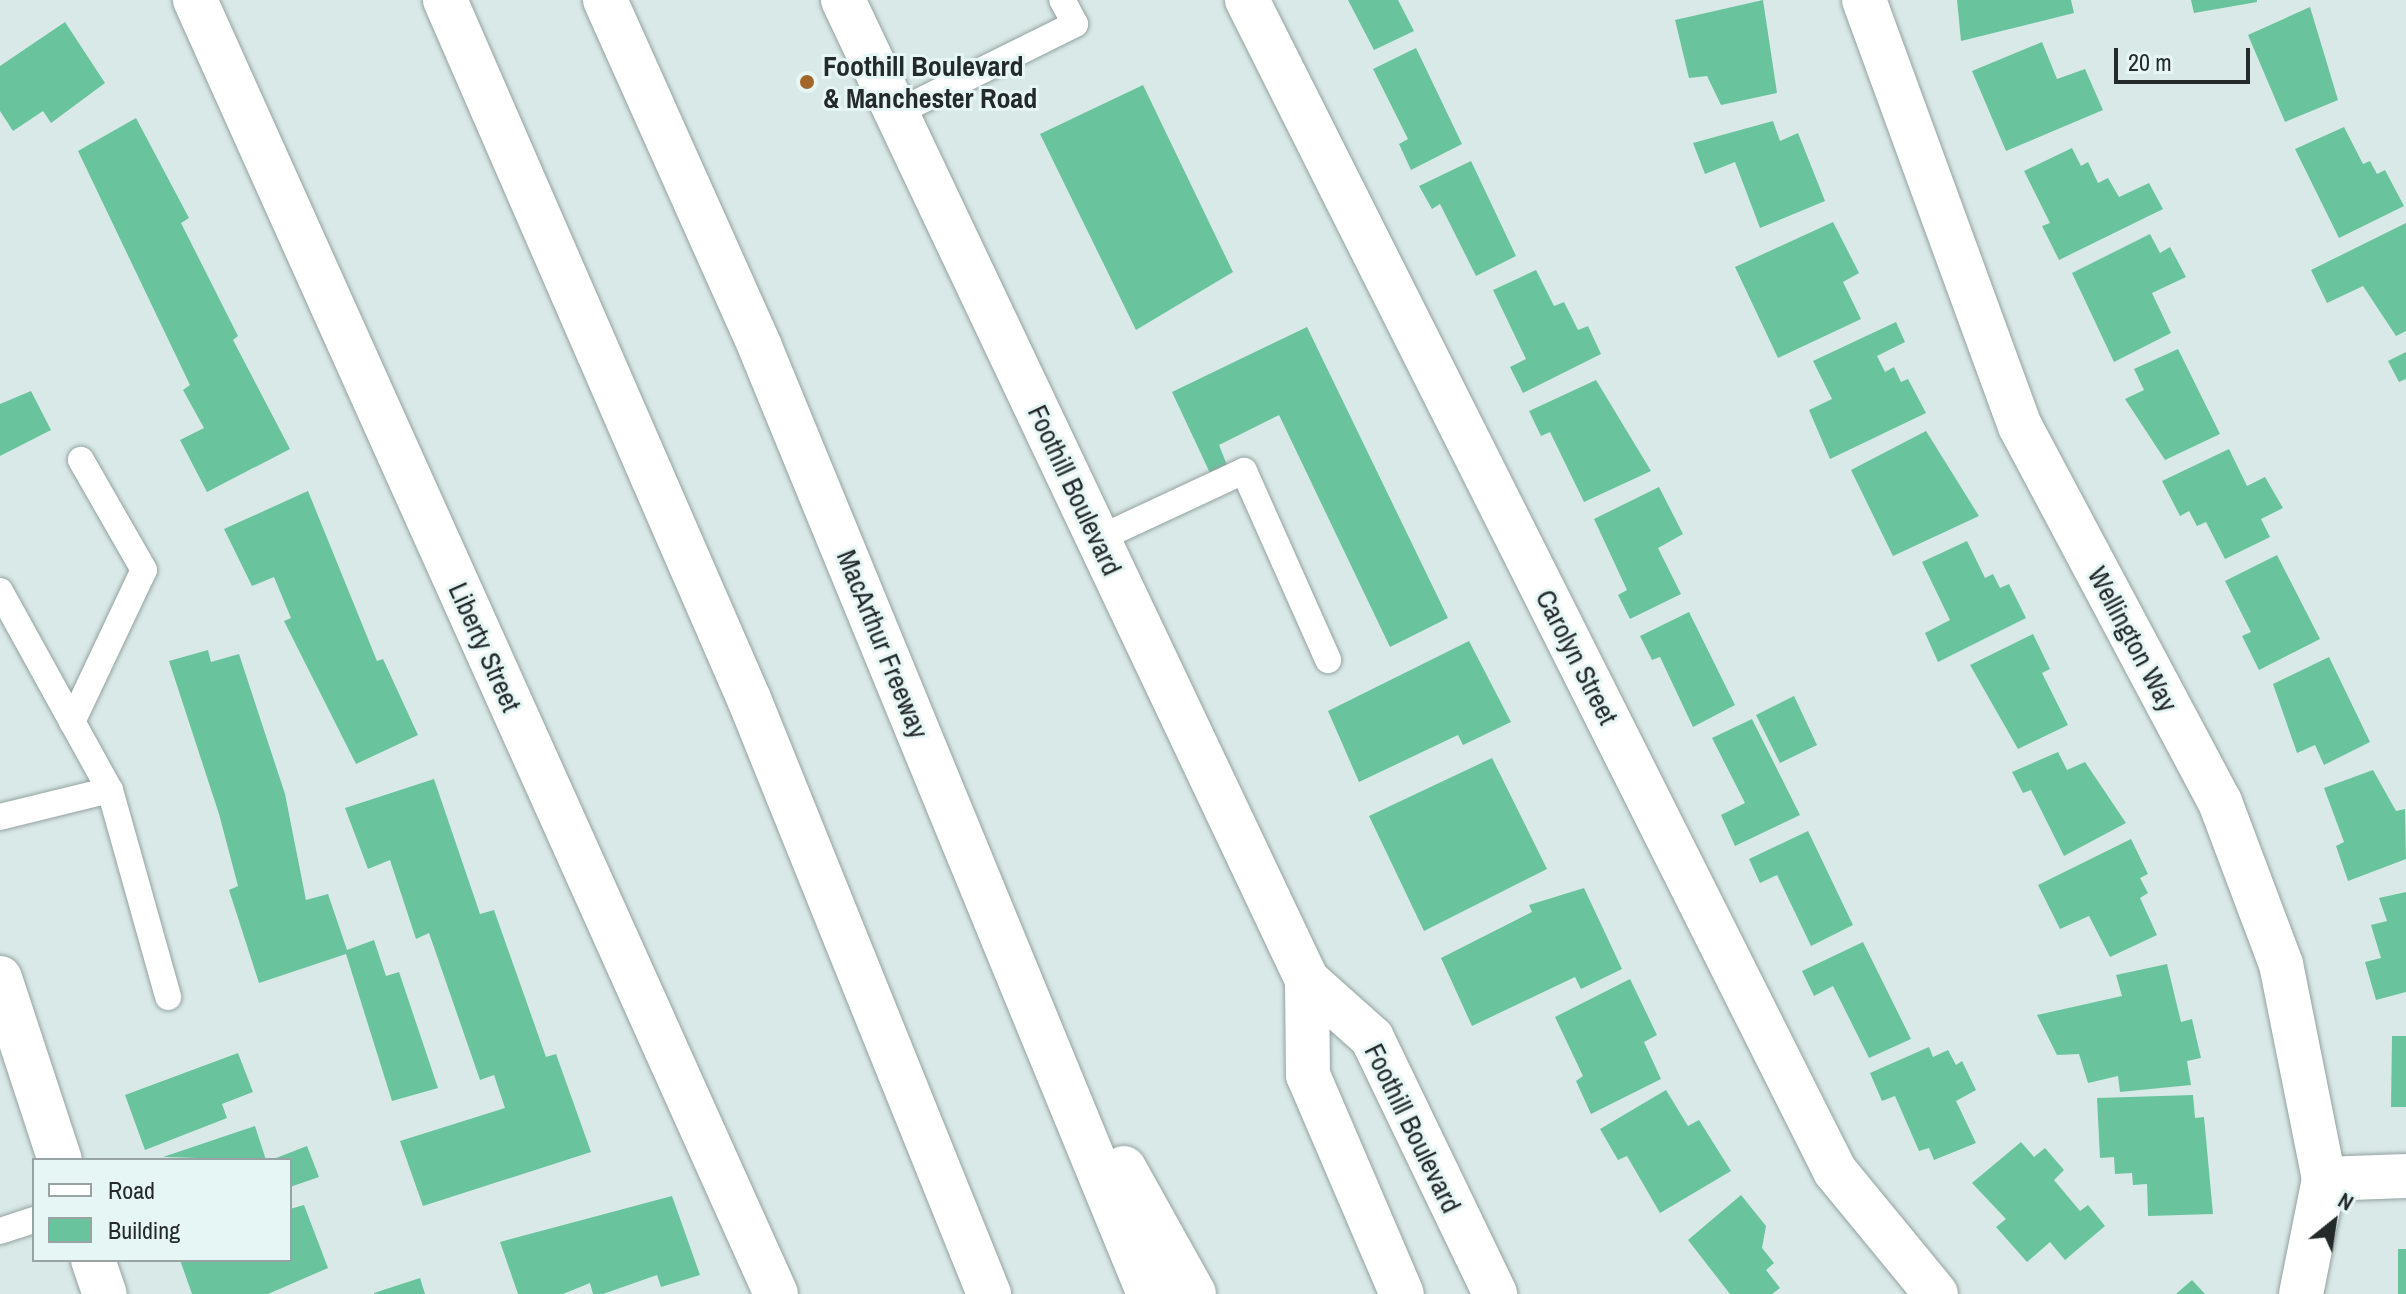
<!DOCTYPE html>
<style>
body{margin:0}
#map{position:relative;width:2406px;height:1294px;overflow:hidden;background:#d9e9e7;font-family:"Archivo Narrow",sans-serif}
div>[style]{position:absolute}
[style*='--x']{left:calc(var(--x)*1px);top:calc(var(--y)*1px);width:calc(var(--w)*1px);rotate:calc(var(--a)*1deg)}
.building>*{inset:0;background:#69c49e}
.roads{filter:drop-shadow(0 0 2px #93a2a0) drop-shadow(0 0 2px #93a2a0)}
.lane>*{height:26px;margin:-13px;padding:0 13px;transform-origin:13px;border-radius:13px;background:#fff}
.street>*{height:44px;margin:-22px;padding:0 22px;transform-origin:22px;border-radius:22px;background:#fff}
.secondary>*{height:44px;margin:-22px;padding:0 22px;transform-origin:22px;border-radius:22px;background:#fff}
.highway>*{height:44px;margin:-22px;padding:0 22px;transform-origin:22px;border-radius:22px;background:#fff}
.dots>*{width:22px;height:22px;translate:-50% -50%;box-sizing:border-box;border:4px solid #e6f6f4;border-radius:50%}
span{translate:-50% -50%;white-space:nowrap;text-align:center;line-height:1.15;-webkit-text-stroke:6px #e6f6f4;paint-order:stroke}
.poi-label{font-size:28px;color:#242a29;font-weight:700}
.left{translate:0 -50%;text-align:left}
.street-label{font-size:28px;color:#242a29}
.legend{position:absolute;left:32px;top:1158px;width:260px;height:104px;box-sizing:border-box;background:#e6f6f4;border:2px solid #98a4a3;margin:0;padding:10px 14px;list-style:none;font-size:24px;color:#242a29}
.legend li{display:flex;align-items:center;gap:16px;height:40px}
.legend b{width:40px;border:2px solid #98a4a3}
.north{position:absolute;left:2294px;top:1182px;width:80px;height:80px;-webkit-text-stroke:6px #e6f6f4;paint-order:stroke;rotate:30deg;font-size:22px;font-weight:700;line-height:32px;text-align:center;color:#242a29}
.north::after{content:'';display:block;margin:auto;width:28px;height:36px;background:#242a29;clip-path:polygon(50% 0,100% 100%,50% 72%,0 100%)}
.scale{position:absolute;left:2114px;top:48px;width:136px;height:36px;box-sizing:border-box;border:4px solid #242a29;border-top:0;padding-left:10px;font-size:24px;line-height:28px;white-space:nowrap;color:#242a29;-webkit-text-stroke:6px #e6f6f4;paint-order:stroke}
</style>
<div id="map">
<div class="building">
<div style="clip-path:polygon(1348px 0,1398px 0,1414px 31px,1374px 50px)"></div>
<div style="clip-path:polygon(1763px 0,1777px 93px,1721px 105px,1707px 76px,1689px 78px,1675px 20px)"></div>
<div style="clip-path:polygon(1957px 0,2071px 0,2074px 13px,1961px 41px)"></div>
<div style="clip-path:polygon(2191px 0,2257px 0,2257px 2px,2194px 13px)"></div>
<div style="clip-path:polygon(2310px 7px,2338px 100px,2285px 122px,2248px 35px)"></div>
<div style="clip-path:polygon(65px 22px,105px 83px,51px 123px,43px 111px,13px 131px,0 111px,0 66px)"></div>
<div style="clip-path:polygon(2042px 42px,2057px 79px,2085px 69px,2103px 110px,2006px 151px,1972px 71px)"></div>
<div style="clip-path:polygon(1416px 48px,1462px 144px,1411px 170px,1399px 144px,1408px 139px,1373px 69px)"></div>
<div style="clip-path:polygon(1143px 85px,1233px 272px,1136px 330px,1040px 134px)"></div>
<div style="clip-path:polygon(136px 118px,189px 218px,181px 223px,238px 336px,233px 340px,290px 449px,207px 492px,180px 440px,204px 428px,183px 390px,190px 385px,78px 151px)"></div>
<div style="clip-path:polygon(1773px 121px,1780px 141px,1798px 133px,1825px 201px,1760px 228px,1735px 162px,1705px 174px,1693px 143px)"></div>
<div style="clip-path:polygon(2344px 127px,2363px 164px,2370px 161px,2377px 174px,2385px 170px,2404px 206px,2339px 238px,2295px 149px)"></div>
<div style="clip-path:polygon(2072px 148px,2081px 166px,2088px 162px,2098px 183px,2108px 178px,2119px 197px,2149px 183px,2163px 209px,2059px 260px,2042px 226px,2050px 223px,2024px 171px)"></div>
<div style="clip-path:polygon(1471px 161px,1516px 256px,1476px 276px,1440px 204px,1432px 209px,1419px 186px)"></div>
<div style="clip-path:polygon(1833px 222px,1859px 273px,1843px 282px,1861px 319px,1778px 358px,1735px 267px)"></div>
<div style="clip-path:polygon(2406px 223px,2406px 331px,2396px 336px,2363px 286px,2327px 303px,2311px 270px)"></div>
<div style="clip-path:polygon(2150px 234px,2160px 253px,2170px 247px,2186px 277px,2152px 293px,2171px 333px,2114px 362px,2072px 273px)"></div>
<div style="clip-path:polygon(1536px 270px,1554px 306px,1564px 302px,1578px 330px,1588px 326px,1601px 354px,1523px 393px,1510px 367px,1526px 359px,1493px 290px)"></div>
<div style="clip-path:polygon(1896px 322px,1905px 342px,1877px 356px,1885px 372px,1894px 367px,1901px 382px,1908px 379px,1926px 413px,1830px 459px,1809px 410px,1832px 399px,1813px 361px)"></div>
<div style="clip-path:polygon(1307px 327px,1448px 618px,1390px 647px,1279px 415px,1219px 445px,1227px 465px,1210px 473px,1172px 392px)"></div>
<div style="clip-path:polygon(2178px 349px,2220px 434px,2165px 460px,2125px 399px,2144px 390px,2134px 369px)"></div>
<div style="clip-path:polygon(2406px 352px,2406px 379px,2399px 382px,2388px 361px)"></div>
<div style="clip-path:polygon(1596px 380px,1651px 471px,1584px 502px,1550px 432px,1541px 436px,1529px 411px)"></div>
<div style="clip-path:polygon(31px 391px,51px 430px,0 456px,0 404px)"></div>
<div style="clip-path:polygon(1926px 431px,1979px 516px,1893px 556px,1851px 470px)"></div>
<div style="clip-path:polygon(2229px 449px,2247px 486px,2265px 477px,2283px 508px,2261px 519px,2270px 537px,2225px 559px,2206px 522px,2197px 526px,2189px 511px,2180px 516px,2162px 481px)"></div>
<div style="clip-path:polygon(1659px 487px,1683px 534px,1658px 548px,1681px 594px,1630px 619px,1618px 595px,1627px 590px,1594px 519px)"></div>
<div style="clip-path:polygon(308px 491px,377px 661px,383px 659px,418px 735px,356px 764px,284px 621px,291px 618px,274px 577px,252px 586px,224px 529px)"></div>
<div style="clip-path:polygon(1967px 541px,1985px 578px,1993px 574px,2000px 588px,2009px 584px,2026px 618px,1938px 662px,1925px 633px,1950px 620px,1922px 562px)"></div>
<div style="clip-path:polygon(2277px 555px,2320px 639px,2259px 670px,2242px 636px,2251px 632px,2225px 581px)"></div>
<div style="clip-path:polygon(1689px 612px,1735px 705px,1693px 727px,1660px 657px,1652px 660px,1640px 636px)"></div>
<div style="clip-path:polygon(2033px 634px,2050px 669px,2042px 673px,2068px 725px,2018px 749px,1970px 665px)"></div>
<div style="clip-path:polygon(1469px 641px,1511px 722px,1463px 745px,1458px 735px,1359px 782px,1328px 711px)"></div>
<div style="clip-path:polygon(208px 650px,211px 662px,239px 654px,285px 794px,306px 900px,328px 894px,347px 950px,374px 940px,386px 976px,399px 972px,438px 1088px,392px 1101px,346px 954px,259px 983px,229px 890px,238px 886px,219px 814px,169px 661px)"></div>
<div style="clip-path:polygon(2329px 657px,2370px 742px,2324px 765px,2315px 745px,2297px 753px,2273px 684px)"></div>
<div style="clip-path:polygon(1794px 696px,1817px 745px,1780px 763px,1756px 715px)"></div>
<div style="clip-path:polygon(1752px 719px,1800px 815px,1735px 846px,1721px 815px,1745px 803px,1712px 738px)"></div>
<div style="clip-path:polygon(2058px 752px,2067px 770px,2085px 762px,2126px 823px,2064px 856px,2031px 790px,2023px 793px,2012px 772px)"></div>
<div style="clip-path:polygon(1492px 758px,1547px 869px,1424px 931px,1369px 816px)"></div>
<div style="clip-path:polygon(2373px 770px,2396px 811px,2405px 809px,2406px 859px,2348px 881px,2336px 846px,2344px 842px,2324px 788px)"></div>
<div style="clip-path:polygon(434px 779px,480px 914px,494px 910px,546px 1057px,556px 1054px,591px 1152px,423px 1206px,400px 1141px,505px 1108px,494px 1075px,480px 1080px,429px 933px,416px 939px,390px 860px,368px 869px,345px 808px)"></div>
<div style="clip-path:polygon(1808px 831px,1853px 925px,1811px 946px,1777px 875px,1760px 883px,1749px 859px)"></div>
<div style="clip-path:polygon(2131px 839px,2148px 874px,2140px 878px,2148px 893px,2140px 898px,2157px 935px,2110px 957px,2089px 916px,2060px 929px,2038px 885px)"></div>
<div style="clip-path:polygon(1584px 888px,1622px 969px,1581px 989px,1575px 977px,1472px 1026px,1441px 958px,1532px 912px,1529px 905px)"></div>
<div style="clip-path:polygon(2406px 892px,2406px 992px,2376px 1000px,2365px 962px,2381px 958px,2371px 925px,2387px 921px,2379px 898px)"></div>
<div style="clip-path:polygon(1863px 942px,1911px 1039px,1869px 1058px,1833px 986px,1814px 996px,1802px 971px)"></div>
<div style="clip-path:polygon(2167px 964px,2181px 1022px,2192px 1019px,2201px 1058px,2187px 1061px,2191px 1085px,2120px 1092px,2118px 1076px,2088px 1083px,2079px 1054px,2057px 1055px,2037px 1015px,2122px 996px,2116px 975px)"></div>
<div style="clip-path:polygon(1630px 979px,1657px 1035px,1644px 1042px,1661px 1079px,1591px 1114px,1576px 1081px,1583px 1076px,1555px 1017px)"></div>
<div style="clip-path:polygon(2392px 1036px,2406px 1036px,2406px 1107px,2391px 1107px)"></div>
<div style="clip-path:polygon(1929px 1047px,1933px 1057px,1948px 1050px,1956px 1065px,1962px 1061px,1976px 1090px,1956px 1101px,1976px 1143px,1934px 1160px,1929px 1148px,1919px 1151px,1895px 1096px,1882px 1101px,1870px 1073px)"></div>
<div style="clip-path:polygon(238px 1053px,253px 1092px,222px 1104px,227px 1118px,145px 1150px,125px 1095px)"></div>
<div style="clip-path:polygon(1666px 1090px,1688px 1126px,1699px 1120px,1731px 1171px,1660px 1213px,1627px 1156px,1618px 1160px,1600px 1129px)"></div>
<div style="clip-path:polygon(2193px 1095px,2195px 1118px,2204px 1117px,2213px 1214px,2148px 1216px,2147px 1184px,2133px 1185px,2132px 1173px,2115px 1174px,2114px 1157px,2100px 1158px,2097px 1098px)"></div>
<div style="clip-path:polygon(255px 1126px,266px 1160px,163px 1157px)"></div>
<div style="clip-path:polygon(2021px 1142px,2034px 1157px,2045px 1148px,2064px 1170px,2054px 1180px,2080px 1211px,2088px 1205px,2105px 1226px,2065px 1260px,2050px 1242px,2027px 1262px,1996px 1227px,2006px 1219px,1972px 1183px)"></div>
<div style="clip-path:polygon(307px 1146px,319px 1177px,290px 1187px,290px 1160px,271px 1160px)"></div>
<div style="clip-path:polygon(1741px 1195px,1766px 1226px,1762px 1248px,1774px 1263px,1766px 1270px,1780px 1288px,1772px 1294px,1730px 1294px,1688px 1240px)"></div>
<div style="clip-path:polygon(672px 1196px,700px 1275px,661px 1287px,657px 1275px,603px 1294px,593px 1294px,590px 1283px,563px 1294px,518px 1294px,500px 1242px)"></div>
<div style="clip-path:polygon(304px 1205px,328px 1268px,268px 1294px,192px 1294px,180px 1260px,290px 1260px,290px 1209px)"></div>
<div style="clip-path:polygon(2398px 1249px,2406px 1249px,2406px 1294px,2398px 1294px)"></div>
<div style="clip-path:polygon(420px 1278px,425px 1294px,374px 1294px,374px 1293px)"></div>
<div style="clip-path:polygon(2192px 1280px,2205px 1294px,2176px 1294px)"></div>
</div>
<div class="roads">
<div class="lane">
<div style="--x:896;--y:113;--w:200;--a:-26.4"></div>
<div style="--x:1075;--y:24;--w:27;--a:-118"></div>
<div style="--x:1098;--y:539;--w:161;--a:-25"></div>
<div style="--x:1244;--y:471;--w:207;--a:66"></div>
<div style="--x:0;--y:591;--w:227;--a:61.1"></div>
<div style="--x:110;--y:790;--w:113;--a:166.2"></div>
<div style="--x:72;--y:722;--w:168;--a:-64.7"></div>
<div style="--x:144;--y:570;--w:127;--a:-119.8"></div>
<div style="--x:110;--y:790;--w:215;--a:74.3"></div>
<div style="--x:0;--y:1231;--w:36;--a:-18"></div>
</div>
<div class="street">
<div style="--x:1247;--y:0;--w:1310;--a:63.34"></div>
<div style="--x:1835;--y:1171;--w:159;--a:50.6"></div>
<div style="--x:1864;--y:0;--w:454;--a:69.9"></div>
<div style="--x:2020;--y:426;--w:426;--a:62"></div>
<div style="--x:2220;--y:802;--w:173;--a:69.4"></div>
<div style="--x:2281;--y:964;--w:219;--a:78.7"></div>
<div style="--x:2324;--y:1179;--w:117;--a:101.3"></div>
<div style="--x:0;--y:978;--w:192;--a:71.8"></div>
<div style="--x:2324;--y:1179;--w:82;--a:-2.1"></div>
<div style="--x:93;--y:1260;--w:36;--a:71"></div>
</div>
<div class="secondary">
<div style="--x:195;--y:0;--w:1418;--a:65.82"></div>
<div style="--x:843;--y:0;--w:1084;--a:64.66"></div>
<div style="--x:1307;--y:980;--w:87;--a:41.7"></div>
<div style="--x:1372;--y:1038;--w:284;--a:64.3"></div>
<div style="--x:1307;--y:980;--w:95;--a:89.4"></div>
<div style="--x:1308;--y:1075;--w:238;--a:66.8"></div>
</div>
<div class="highway">
<div style="--x:445;--y:0;--w:762;--a:66.5"></div>
<div style="--x:749;--y:699;--w:642;--a:68.03"></div>
<div style="--x:605;--y:0;--w:380;--a:65.9"></div>
<div style="--x:760;--y:347;--w:1024;--a:67.67"></div>
<div style="--x:1124;--y:1168;--w:144;--a:60.9"></div>
</div>
</div>
<div class="dots">
<div style="left:807px;top:82px;background:#a16628"></div>
</div>
<div class="poi-label">
<span class="left" style="left:823px;top:82px">Foothill Boulevard<br>&amp; Manchester Road</span>
</div>
<div class="street-label">
<span style="left:1075px;top:490px;rotate:65deg">Foothill Boulevard</span>
<span style="left:2133px;top:639px;rotate:62deg">Wellington Way</span>
<span style="left:883px;top:644px;rotate:68deg">MacArthur Freeway</span>
<span style="left:485px;top:647px;rotate:66deg">Liberty Street</span>
<span style="left:1577px;top:657px;rotate:63deg">Carolyn Street</span>
<span style="left:1413px;top:1128px;rotate:64deg">Foothill Boulevard</span>
</div>
<ul class="legend">
<li><b style="height:10px;background:#fff"></b>Road</li>
<li><b style="height:22px;background:#69c49e"></b>Building</li>
</ul>
<div class="north">N</div>
<div class="scale">20 m</div>
</div>
